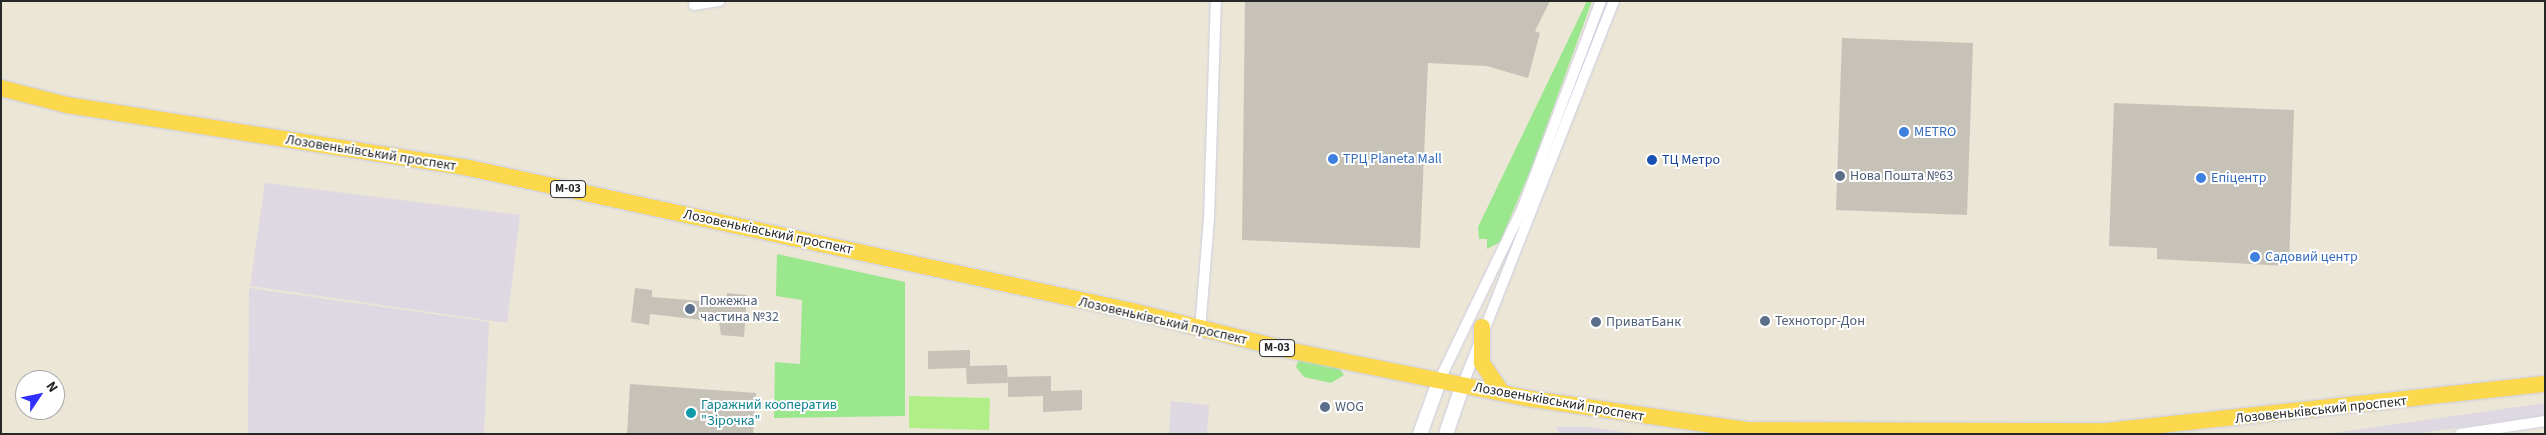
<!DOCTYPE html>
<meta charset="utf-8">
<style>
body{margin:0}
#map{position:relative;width:2546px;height:435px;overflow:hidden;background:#ebe6d6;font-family:"Source Sans 3",sans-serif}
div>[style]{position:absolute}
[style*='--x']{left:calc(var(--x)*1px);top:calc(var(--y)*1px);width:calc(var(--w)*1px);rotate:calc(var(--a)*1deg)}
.industrial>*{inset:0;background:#ddd8e2}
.green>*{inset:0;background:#9be78e}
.pitch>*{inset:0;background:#b0ef88}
.building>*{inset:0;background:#c6c2b7}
.roads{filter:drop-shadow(0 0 1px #cccce2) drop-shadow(0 0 1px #cccce2)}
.minor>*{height:10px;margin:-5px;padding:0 5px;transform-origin:5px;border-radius:5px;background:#fff}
.secondary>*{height:14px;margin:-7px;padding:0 7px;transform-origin:7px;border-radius:7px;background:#fff}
.trunk>*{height:16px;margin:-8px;padding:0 8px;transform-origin:8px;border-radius:8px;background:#fcd84c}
.dots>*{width:14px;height:14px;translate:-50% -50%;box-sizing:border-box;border:2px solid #fff;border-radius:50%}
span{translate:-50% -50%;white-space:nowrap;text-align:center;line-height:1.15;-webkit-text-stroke:4px #fff;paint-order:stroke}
.shield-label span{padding:1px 4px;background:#fff;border:1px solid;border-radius:4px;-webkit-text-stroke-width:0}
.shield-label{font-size:12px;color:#272727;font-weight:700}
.shop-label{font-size:14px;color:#366cbe}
.left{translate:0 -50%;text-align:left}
.street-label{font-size:14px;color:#272727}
.transit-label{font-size:14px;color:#164399}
.service-label{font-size:14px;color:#4e5e75}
.culture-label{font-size:14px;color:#0d838f}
.frame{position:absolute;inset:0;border:2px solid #272727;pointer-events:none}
.north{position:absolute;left:15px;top:370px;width:50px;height:50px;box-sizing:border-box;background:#fff;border:1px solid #a9a9a9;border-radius:50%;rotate:56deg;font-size:14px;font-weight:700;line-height:20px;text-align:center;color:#272727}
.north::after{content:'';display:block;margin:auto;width:18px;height:22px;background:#302fff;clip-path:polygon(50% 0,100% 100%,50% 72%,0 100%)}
</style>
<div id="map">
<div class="industrial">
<div style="clip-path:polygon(265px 183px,520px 215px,507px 323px,250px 286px)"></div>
<div style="clip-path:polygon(249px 288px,489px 322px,484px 434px,248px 434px)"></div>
<div style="clip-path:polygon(1171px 401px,1209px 405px,1207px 434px,1169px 434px)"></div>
<div style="clip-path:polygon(2545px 403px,2545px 415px,2414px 434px,2326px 434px)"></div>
<div style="clip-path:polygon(1555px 427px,1590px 427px,1635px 434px,1560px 434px)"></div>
</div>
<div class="green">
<div style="clip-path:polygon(1587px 1px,1592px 1px,1531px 169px,1500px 242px,1487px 249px,1487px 239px,1479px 239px,1478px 227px)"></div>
<div style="clip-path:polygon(777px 254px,905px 282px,905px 416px,774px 418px,775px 362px,800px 364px,802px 300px,776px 296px)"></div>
<div style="clip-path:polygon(1299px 359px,1339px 368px,1344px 375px,1331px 383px,1304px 377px,1296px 367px)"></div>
</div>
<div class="pitch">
<div style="clip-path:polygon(909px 396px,990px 398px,989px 430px,909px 428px)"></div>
</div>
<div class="building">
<div style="clip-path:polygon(1245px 1px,1550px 1px,1535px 31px,1540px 33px,1528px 78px,1487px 66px,1428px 63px,1420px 248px,1242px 240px)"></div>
<div style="clip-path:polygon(1842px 38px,1973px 43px,1967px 215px,1836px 210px)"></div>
<div style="clip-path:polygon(2114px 103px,2294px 110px,2289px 266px,2157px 259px,2157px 248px,2109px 246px)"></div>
<div style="clip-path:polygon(635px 288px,652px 290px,652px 297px,726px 303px,727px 293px,747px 295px,744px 337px,721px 335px,719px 322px,650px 314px,649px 325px,631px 322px)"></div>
<div style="clip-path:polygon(970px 350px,970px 366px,1007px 365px,1008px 383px,967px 384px,966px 368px,928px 369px,928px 351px)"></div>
<div style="clip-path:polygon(1051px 376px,1051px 391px,1082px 390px,1082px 410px,1043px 412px,1043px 396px,1008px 397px,1008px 377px)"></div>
<div style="clip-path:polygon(630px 384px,756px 393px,753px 434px,627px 434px)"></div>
</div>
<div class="roads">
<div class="minor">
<div style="--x:694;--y:5;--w:26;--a:-9"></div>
<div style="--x:1200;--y:330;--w:111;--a:-85.4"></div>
<div style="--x:1209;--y:219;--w:218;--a:-88.2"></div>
<div style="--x:1440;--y:379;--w:191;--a:-64.2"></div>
<div style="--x:1523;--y:207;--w:220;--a:-69.3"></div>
<div style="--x:1463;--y:384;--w:412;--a:-68.5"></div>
<div style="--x:2460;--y:434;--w:86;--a:-8.7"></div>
</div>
<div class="secondary">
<div style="--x:1420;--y:434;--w:59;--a:-70"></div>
<div style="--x:1446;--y:434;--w:53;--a:-71.2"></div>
</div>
<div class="trunk">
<div style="--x:1;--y:88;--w:68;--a:14.4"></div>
<div style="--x:67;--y:105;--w:407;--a:8.9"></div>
<div style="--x:469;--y:168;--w:678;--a:12.17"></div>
<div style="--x:1132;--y:311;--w:161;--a:14"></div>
<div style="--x:1288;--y:350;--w:249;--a:11.4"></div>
<div style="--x:1532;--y:399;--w:218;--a:8.2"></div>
<div style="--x:1748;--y:430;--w:357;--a:0.2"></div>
<div style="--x:2105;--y:431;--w:443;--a:-6.1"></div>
<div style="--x:1482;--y:327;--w:36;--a:90"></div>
<div style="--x:1482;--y:363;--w:36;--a:56"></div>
</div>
</div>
<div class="dots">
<div style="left:1904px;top:132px;background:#3f7fe0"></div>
<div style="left:1333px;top:159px;background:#3f7fe0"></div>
<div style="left:1652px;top:160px;background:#1a4fb4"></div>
<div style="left:1840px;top:176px;background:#5c6f8a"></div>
<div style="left:2201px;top:178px;background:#3f7fe0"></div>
<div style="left:2255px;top:257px;background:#3f7fe0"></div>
<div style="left:690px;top:309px;background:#5c6f8a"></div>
<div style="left:1765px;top:321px;background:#5c6f8a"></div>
<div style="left:1596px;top:322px;background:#5c6f8a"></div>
<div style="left:1325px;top:407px;background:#5c6f8a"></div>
<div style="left:691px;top:413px;background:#0f9aa8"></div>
</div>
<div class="shield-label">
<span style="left:568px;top:189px">М-03</span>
<span style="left:1277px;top:348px">М-03</span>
</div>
<div class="shop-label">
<span class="left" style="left:1914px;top:132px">METRO</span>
<span class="left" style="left:1343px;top:159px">ТРЦ Planeta Mall</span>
<span class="left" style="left:2211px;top:178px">Епіцентр</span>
<span class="left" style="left:2265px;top:257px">Садовий центр</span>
</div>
<div class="street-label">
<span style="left:371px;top:153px;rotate:9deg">Лозовеньківський проспект</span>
<span style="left:768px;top:232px;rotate:12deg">Лозовеньківський проспект</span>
<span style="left:1163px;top:321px;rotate:13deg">Лозовеньківський проспект</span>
<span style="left:1559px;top:402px;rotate:10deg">Лозовеньківський проспект</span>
<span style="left:2321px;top:410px;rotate:-6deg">Лозовеньківський проспект</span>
</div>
<div class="transit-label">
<span class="left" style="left:1662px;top:160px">ТЦ Метро</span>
</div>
<div class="service-label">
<span class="left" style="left:1850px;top:176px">Нова Пошта №63</span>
<span class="left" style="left:700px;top:309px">Пожежна<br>частина №32</span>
<span class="left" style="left:1775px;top:321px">Техноторг-Дон</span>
<span class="left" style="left:1606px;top:322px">ПриватБанк</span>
<span class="left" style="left:1335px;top:407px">WOG</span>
</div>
<div class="culture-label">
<span class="left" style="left:701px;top:413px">Гаражний кооператив<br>"Зірочка"</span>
</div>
<div class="frame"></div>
<div class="north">N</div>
</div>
